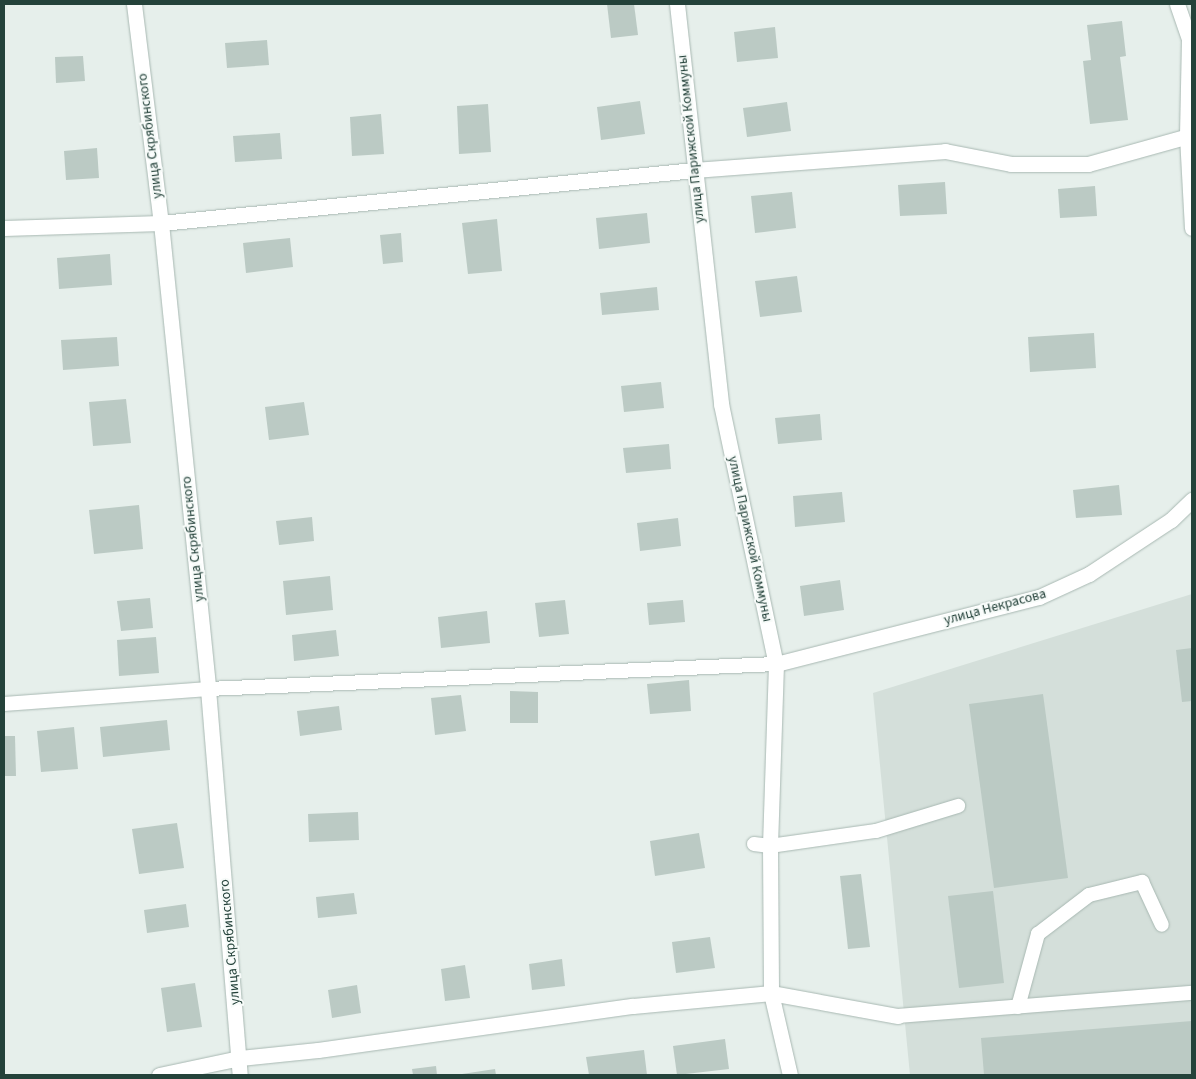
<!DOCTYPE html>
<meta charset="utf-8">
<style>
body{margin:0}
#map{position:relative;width:1196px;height:1079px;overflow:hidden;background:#e6efeb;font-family:"Source Sans 3",sans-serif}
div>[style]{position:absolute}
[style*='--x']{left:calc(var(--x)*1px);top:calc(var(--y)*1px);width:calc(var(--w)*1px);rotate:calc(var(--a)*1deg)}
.built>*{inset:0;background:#d4dfda}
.building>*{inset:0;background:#bbcac4}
.roads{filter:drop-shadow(0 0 1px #a8b8b2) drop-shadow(0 0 1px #a8b8b2)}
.service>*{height:14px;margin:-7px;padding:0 7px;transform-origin:7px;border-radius:7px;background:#fff}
.minor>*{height:15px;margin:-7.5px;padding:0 7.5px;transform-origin:7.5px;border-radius:7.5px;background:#fff}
span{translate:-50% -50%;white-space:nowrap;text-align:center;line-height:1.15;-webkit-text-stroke:4px #f7fbf9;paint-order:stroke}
.street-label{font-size:14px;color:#24423a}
.frame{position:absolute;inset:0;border:5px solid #24423a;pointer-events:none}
</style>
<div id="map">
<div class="built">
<div style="clip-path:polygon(1192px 594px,1192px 1075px,910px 1075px,873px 693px)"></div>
</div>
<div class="building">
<div style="clip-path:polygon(607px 4px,634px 4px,638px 35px,611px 38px)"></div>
<div style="clip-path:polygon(1122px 21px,1126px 56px,1120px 57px,1128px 120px,1090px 124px,1083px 61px,1091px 60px,1087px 25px)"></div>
<div style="clip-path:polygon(775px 27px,778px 58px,737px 62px,734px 32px)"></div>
<div style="clip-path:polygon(267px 40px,269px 65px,227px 68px,225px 43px)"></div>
<div style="clip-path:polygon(83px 56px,85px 81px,56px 83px,55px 57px)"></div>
<div style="clip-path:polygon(640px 101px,645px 134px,601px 140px,597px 107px)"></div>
<div style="clip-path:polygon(787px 102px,791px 131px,747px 137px,743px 108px)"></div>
<div style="clip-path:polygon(488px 104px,491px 152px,459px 154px,457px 106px)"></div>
<div style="clip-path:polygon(381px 114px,384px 154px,352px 156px,350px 117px)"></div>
<div style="clip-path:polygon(280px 133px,282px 159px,235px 162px,233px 136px)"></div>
<div style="clip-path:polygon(97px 148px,99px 178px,66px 180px,64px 151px)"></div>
<div style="clip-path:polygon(945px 182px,947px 214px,900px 216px,898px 185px)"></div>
<div style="clip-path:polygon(1095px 186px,1097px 216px,1060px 218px,1058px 189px)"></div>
<div style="clip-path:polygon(792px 192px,796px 228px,755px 233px,751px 196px)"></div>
<div style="clip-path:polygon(647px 213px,650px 243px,599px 249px,596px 218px)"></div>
<div style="clip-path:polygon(497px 219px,502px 271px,468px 274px,462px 223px)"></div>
<div style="clip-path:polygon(401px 233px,403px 262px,383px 264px,380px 235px)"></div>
<div style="clip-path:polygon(290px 238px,293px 267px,246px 273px,243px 243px)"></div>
<div style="clip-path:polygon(110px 254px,112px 285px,59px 289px,57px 258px)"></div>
<div style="clip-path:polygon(797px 276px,802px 312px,760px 317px,755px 281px)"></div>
<div style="clip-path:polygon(657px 287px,659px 310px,602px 315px,600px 293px)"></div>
<div style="clip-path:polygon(1094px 333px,1096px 368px,1030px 372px,1028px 337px)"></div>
<div style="clip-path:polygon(117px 337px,119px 366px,63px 370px,61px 340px)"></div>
<div style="clip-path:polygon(661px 382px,664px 408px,624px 412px,621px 386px)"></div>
<div style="clip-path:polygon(126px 399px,131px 443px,93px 446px,89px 402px)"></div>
<div style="clip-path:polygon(304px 402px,309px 435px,269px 440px,265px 407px)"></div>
<div style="clip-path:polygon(820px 414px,822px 440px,778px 444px,775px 418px)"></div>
<div style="clip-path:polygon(669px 444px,671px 469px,626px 473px,623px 448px)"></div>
<div style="clip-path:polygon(1119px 485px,1122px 515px,1076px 518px,1073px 490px)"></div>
<div style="clip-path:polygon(842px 492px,845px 522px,795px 527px,793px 496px)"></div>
<div style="clip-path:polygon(139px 505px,143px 549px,94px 554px,89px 510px)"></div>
<div style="clip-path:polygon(312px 517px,314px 541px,279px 545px,276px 521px)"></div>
<div style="clip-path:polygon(678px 518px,681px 546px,640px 551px,637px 523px)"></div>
<div style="clip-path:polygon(330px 576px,333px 610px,286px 615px,283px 581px)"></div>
<div style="clip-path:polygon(840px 580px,844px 610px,804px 616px,800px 586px)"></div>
<div style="clip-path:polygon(150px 598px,153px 628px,121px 631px,117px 601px)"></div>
<div style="clip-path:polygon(565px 600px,569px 634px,539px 637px,535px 603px)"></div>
<div style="clip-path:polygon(683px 600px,685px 622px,649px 625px,647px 603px)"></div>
<div style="clip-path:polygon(487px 611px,490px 643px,441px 648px,438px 617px)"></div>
<div style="clip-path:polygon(336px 630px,339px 656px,294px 661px,292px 635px)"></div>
<div style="clip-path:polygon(156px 637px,159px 673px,119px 676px,117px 640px)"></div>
<div style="clip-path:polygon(1192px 648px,1192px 701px,1182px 702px,1176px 650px)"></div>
<div style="clip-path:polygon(689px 680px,691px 711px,650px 714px,647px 684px)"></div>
<div style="clip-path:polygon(510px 691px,538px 692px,538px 723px,510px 723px)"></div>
<div style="clip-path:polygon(1043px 694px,1068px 878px,994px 888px,969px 704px)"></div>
<div style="clip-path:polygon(461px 695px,466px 731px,435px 735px,431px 698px)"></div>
<div style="clip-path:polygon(339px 706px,342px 730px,300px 736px,297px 711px)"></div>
<div style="clip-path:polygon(167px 720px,170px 750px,103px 757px,100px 727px)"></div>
<div style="clip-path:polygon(74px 727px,78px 769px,41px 772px,37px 731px)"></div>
<div style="clip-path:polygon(4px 736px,15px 736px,16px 776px,4px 776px)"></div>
<div style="clip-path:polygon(358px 812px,359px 840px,309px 842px,308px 814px)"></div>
<div style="clip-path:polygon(177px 823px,184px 868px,139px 874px,132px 829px)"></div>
<div style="clip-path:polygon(699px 833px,705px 868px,655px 876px,650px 841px)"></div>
<div style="clip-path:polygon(861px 874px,870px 947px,848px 949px,840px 876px)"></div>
<div style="clip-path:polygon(993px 891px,1004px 983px,959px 988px,948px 896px)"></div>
<div style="clip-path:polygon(354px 893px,357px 914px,318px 918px,316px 897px)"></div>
<div style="clip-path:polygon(186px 904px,189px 927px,147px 933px,144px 910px)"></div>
<div style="clip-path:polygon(710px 937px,715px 968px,676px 973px,672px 942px)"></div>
<div style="clip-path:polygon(562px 959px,565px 986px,532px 990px,529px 964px)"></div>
<div style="clip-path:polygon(465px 965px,470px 998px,445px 1001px,441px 969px)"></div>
<div style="clip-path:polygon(195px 983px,202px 1027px,167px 1032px,161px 988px)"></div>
<div style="clip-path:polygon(357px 985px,361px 1013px,332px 1018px,328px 990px)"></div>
<div style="clip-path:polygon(1192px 1021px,1192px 1075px,984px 1075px,981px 1038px)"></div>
<div style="clip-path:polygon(725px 1039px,729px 1069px,677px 1075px,673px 1046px)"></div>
<div style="clip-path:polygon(644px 1050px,647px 1075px,589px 1075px,586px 1057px)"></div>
<div style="clip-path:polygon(436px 1066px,437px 1075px,413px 1075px,412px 1069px)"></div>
<div style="clip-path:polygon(495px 1069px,496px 1075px,462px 1075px,462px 1074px)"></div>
</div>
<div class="roads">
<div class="service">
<div style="--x:4;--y:704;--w:205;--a:-4.2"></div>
<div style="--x:208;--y:689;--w:569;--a:-2.52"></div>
<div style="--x:754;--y:844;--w:16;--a:7"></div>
<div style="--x:770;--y:846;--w:107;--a:-8.1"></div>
<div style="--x:876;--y:831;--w:86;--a:-17"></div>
<div style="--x:1018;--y:1007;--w:76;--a:-74.7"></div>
<div style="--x:1038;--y:934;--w:64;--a:-37.4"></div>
<div style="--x:1089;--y:895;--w:55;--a:-13.8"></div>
<div style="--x:1142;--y:882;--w:47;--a:65.1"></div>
<div style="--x:898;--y:1016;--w:295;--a:-4.5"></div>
</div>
<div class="minor">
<div style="--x:134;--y:4;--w:221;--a:83"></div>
<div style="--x:161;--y:223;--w:468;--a:84.2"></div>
<div style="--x:208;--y:689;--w:387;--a:85.3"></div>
<div style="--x:677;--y:4;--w:402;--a:83.7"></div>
<div style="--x:721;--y:404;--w:266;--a:78.1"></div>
<div style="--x:776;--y:664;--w:182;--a:91.9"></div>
<div style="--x:770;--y:846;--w:147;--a:89.6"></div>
<div style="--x:771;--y:993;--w:84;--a:77"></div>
<div style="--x:1177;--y:4;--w:37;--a:71"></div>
<div style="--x:1189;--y:39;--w:97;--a:91.2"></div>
<div style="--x:1187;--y:136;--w:92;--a:86.9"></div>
<div style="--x:4;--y:228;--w:157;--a:-1.8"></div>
<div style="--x:161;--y:223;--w:536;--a:-5.68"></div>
<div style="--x:694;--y:170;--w:252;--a:-4.3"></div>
<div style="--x:945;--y:151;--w:67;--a:11.1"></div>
<div style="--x:1011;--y:164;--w:77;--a:0"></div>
<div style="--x:1088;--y:164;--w:108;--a:-15.6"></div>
<div style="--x:776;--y:664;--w:271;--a:-14.3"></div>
<div style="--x:1039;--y:597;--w:55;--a:-24.7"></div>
<div style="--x:1089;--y:574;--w:98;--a:-33.4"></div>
<div style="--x:1171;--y:520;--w:29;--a:-44"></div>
<div style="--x:159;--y:1075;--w:83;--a:-11.9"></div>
<div style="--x:240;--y:1058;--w:78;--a:-5.9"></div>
<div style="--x:318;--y:1050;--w:318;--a:-8"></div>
<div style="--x:633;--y:1006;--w:139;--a:-5.4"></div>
<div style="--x:771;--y:993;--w:129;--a:10.3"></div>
</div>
</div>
<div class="street-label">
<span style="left:150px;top:136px;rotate:-97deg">улица Скрябинского</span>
<span style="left:691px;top:139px;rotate:-96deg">улица Парижской Коммуны</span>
<span style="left:193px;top:539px;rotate:-96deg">улица Скрябинского</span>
<span style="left:750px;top:539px;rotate:78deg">улица Парижской Коммуны</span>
<span style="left:995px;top:607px;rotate:-15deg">улица Некрасова</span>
<span style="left:230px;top:942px;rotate:-95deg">улица Скрябинского</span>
</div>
<div class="frame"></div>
</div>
